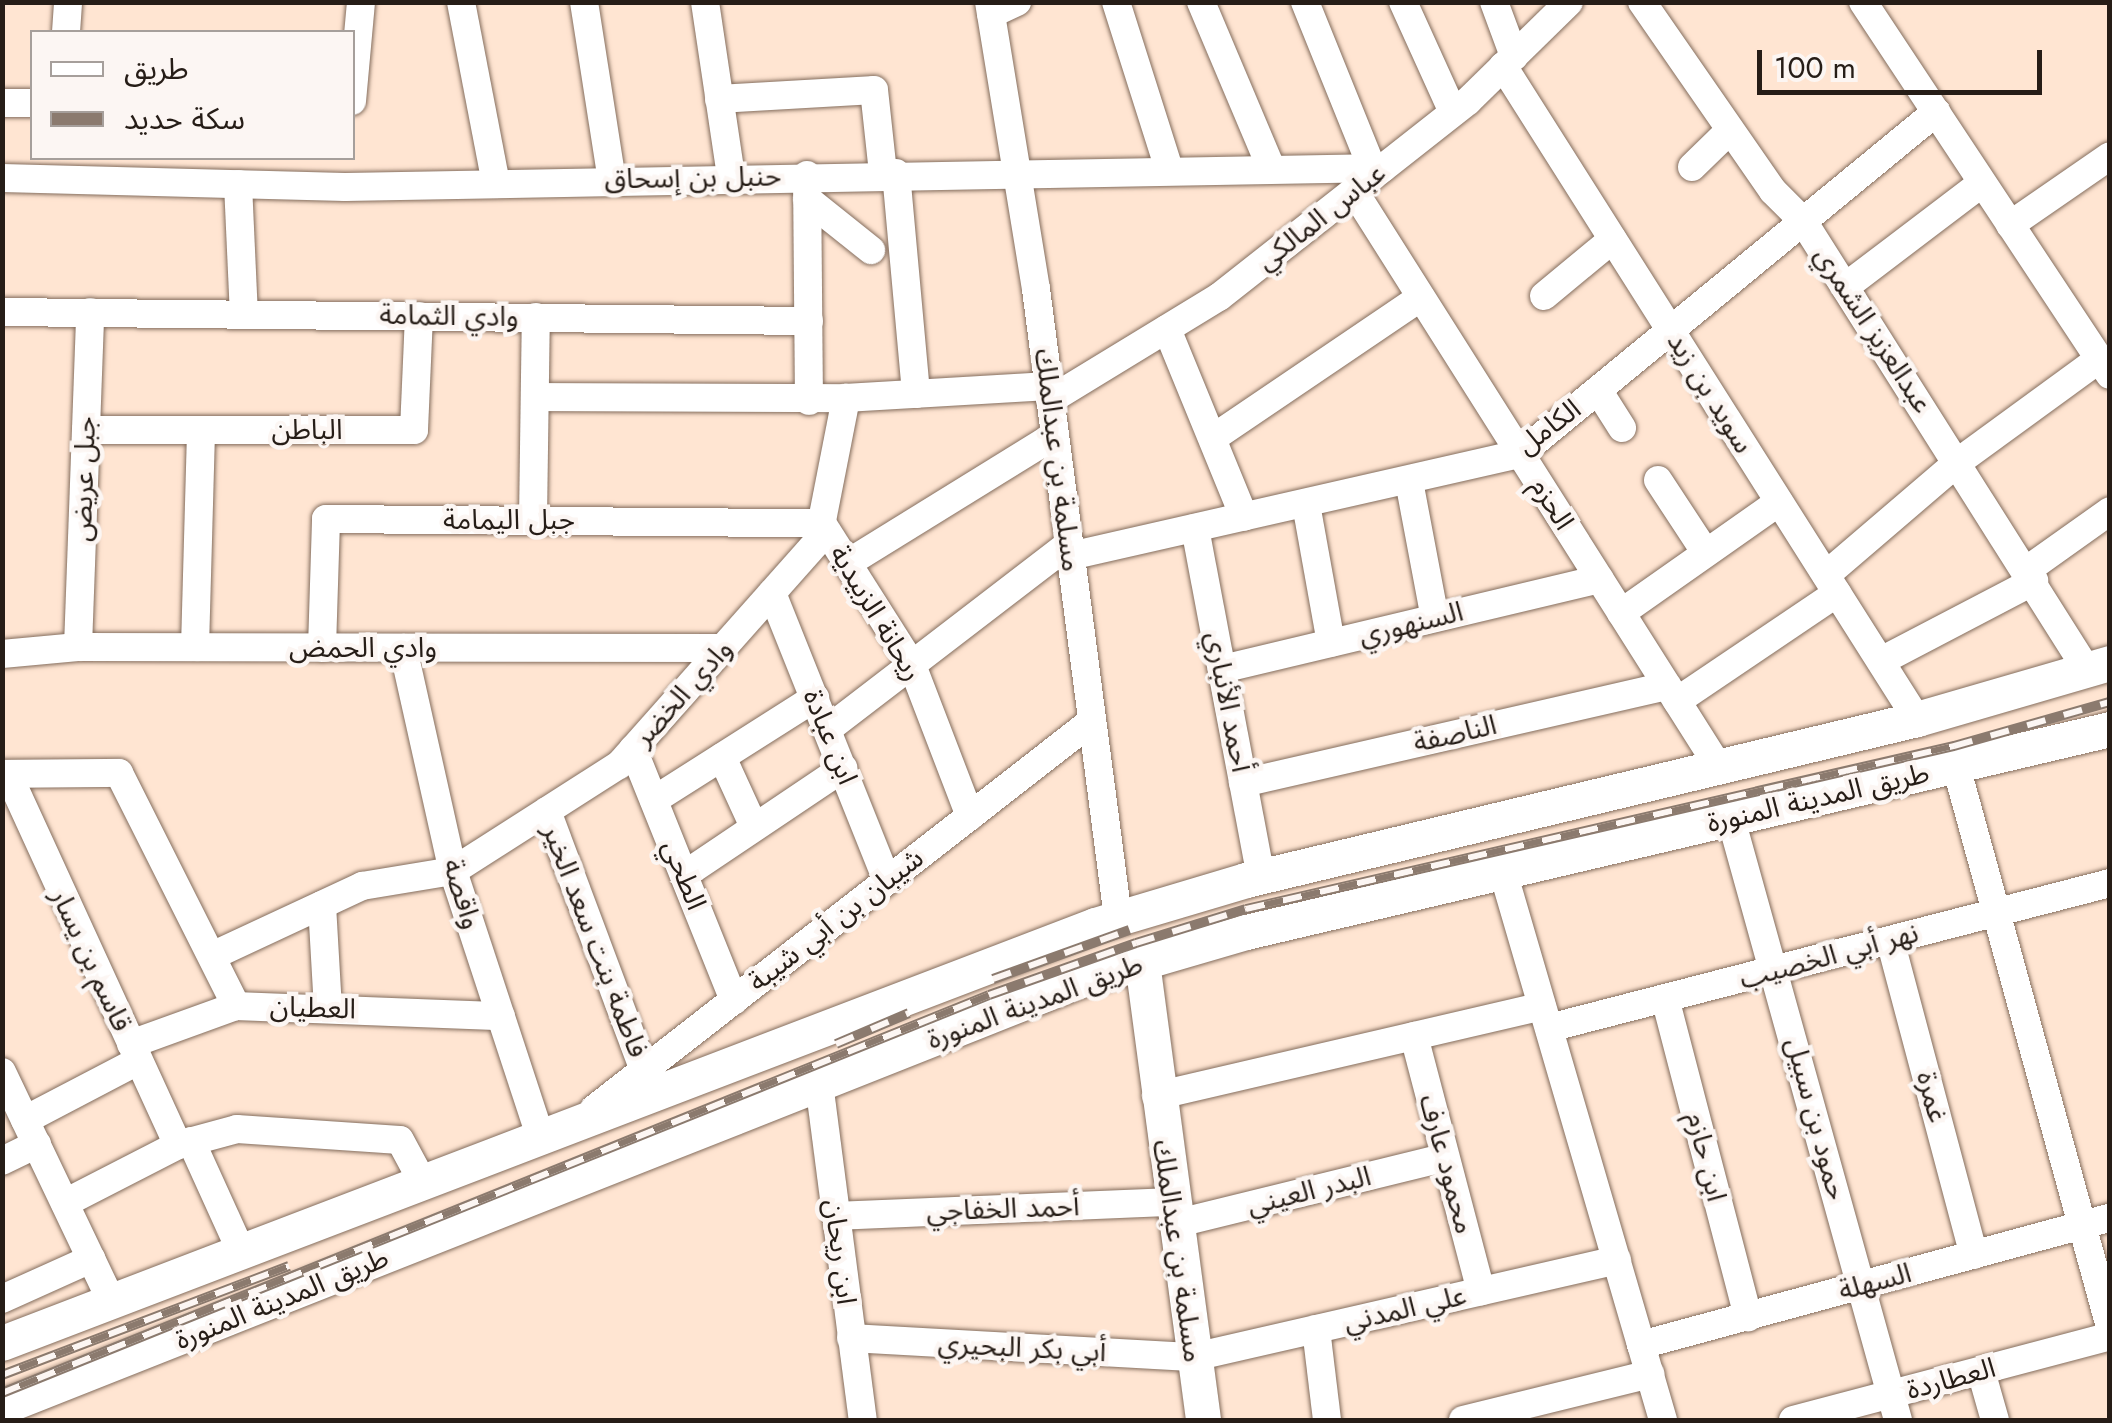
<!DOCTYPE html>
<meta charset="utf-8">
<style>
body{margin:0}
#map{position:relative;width:2112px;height:1423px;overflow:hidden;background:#ffe5d2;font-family:Jost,"Noto Sans Arabic",sans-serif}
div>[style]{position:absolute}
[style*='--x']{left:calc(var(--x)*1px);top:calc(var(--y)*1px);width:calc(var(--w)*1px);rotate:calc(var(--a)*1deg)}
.roads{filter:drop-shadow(0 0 2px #846d5d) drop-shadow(0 0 2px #846d5d)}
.minor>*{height:28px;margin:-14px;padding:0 14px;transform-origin:14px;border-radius:14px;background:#fff}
.major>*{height:35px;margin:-17.5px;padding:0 17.5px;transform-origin:17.5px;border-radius:17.5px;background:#fff}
.rail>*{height:10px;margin-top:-5px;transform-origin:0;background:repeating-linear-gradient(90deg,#fcf6f3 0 19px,#8b7a6e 0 38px);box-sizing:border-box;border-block:2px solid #8b7a6e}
span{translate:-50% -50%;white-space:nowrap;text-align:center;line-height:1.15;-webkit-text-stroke:9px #fcf6f3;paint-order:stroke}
.street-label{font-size:28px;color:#261d17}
.frame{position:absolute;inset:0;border:5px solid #261d17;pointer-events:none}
.legend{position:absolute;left:30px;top:30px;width:325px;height:130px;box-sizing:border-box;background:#fcf6f3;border:2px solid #a69f9b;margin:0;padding:12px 18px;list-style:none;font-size:30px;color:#261d17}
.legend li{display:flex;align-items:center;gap:20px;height:50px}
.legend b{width:50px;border:2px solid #a69f9b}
.scale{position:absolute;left:1757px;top:50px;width:285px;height:45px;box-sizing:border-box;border:5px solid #261d17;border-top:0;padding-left:12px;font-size:30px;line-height:35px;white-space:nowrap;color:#261d17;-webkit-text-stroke:8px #fcf6f3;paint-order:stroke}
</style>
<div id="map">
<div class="roads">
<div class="minor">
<div style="--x:461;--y:2;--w:184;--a:79.1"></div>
<div style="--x:584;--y:2;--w:180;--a:81.1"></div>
<div style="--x:705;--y:2;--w:177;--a:81.5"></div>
<div style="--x:989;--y:2;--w:291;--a:80.7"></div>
<div style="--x:1036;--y:289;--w:634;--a:82.57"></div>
<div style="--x:1116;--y:2;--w:175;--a:72.4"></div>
<div style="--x:1201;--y:2;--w:180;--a:67.1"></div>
<div style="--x:1305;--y:2;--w:179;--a:68"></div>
<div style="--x:1403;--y:2;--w:121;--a:65.6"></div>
<div style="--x:1494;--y:2;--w:58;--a:69.7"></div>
<div style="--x:1642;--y:2;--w:230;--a:55.3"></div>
<div style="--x:1773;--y:191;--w:42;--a:45"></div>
<div style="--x:1803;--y:221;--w:531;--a:57.69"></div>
<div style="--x:1863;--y:2;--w:447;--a:56.5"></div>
<div style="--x:991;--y:14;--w:29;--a:-25"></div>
<div style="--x:66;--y:32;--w:30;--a:-86"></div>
<div style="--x:1503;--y:66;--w:773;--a:57.63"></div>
<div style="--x:719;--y:99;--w:155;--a:-3.3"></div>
<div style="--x:874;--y:90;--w:83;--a:83.8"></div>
<div style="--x:352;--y:101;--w:99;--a:-84.8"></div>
<div style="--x:2;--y:103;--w:30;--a:0"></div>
<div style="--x:1692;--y:167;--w:53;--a:-44.2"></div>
<div style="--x:896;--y:173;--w:222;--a:84.8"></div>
<div style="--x:807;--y:175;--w:226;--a:89.5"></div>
<div style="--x:2;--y:178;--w:343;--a:1.5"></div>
<div style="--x:345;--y:187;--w:1038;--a:-1.05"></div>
<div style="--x:238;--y:184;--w:130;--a:87.4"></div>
<div style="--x:1354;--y:191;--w:681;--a:57.66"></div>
<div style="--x:807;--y:199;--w:82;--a:38.6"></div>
<div style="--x:2010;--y:225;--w:121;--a:-34.6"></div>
<div style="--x:1845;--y:287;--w:172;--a:-37.2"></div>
<div style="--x:1544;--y:296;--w:89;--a:-39.6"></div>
<div style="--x:2;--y:312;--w:807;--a:0.64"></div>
<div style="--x:1167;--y:329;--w:203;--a:67.7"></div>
<div style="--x:1598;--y:390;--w:45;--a:57.7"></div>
<div style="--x:536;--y:397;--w:310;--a:0.2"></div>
<div style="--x:1050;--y:400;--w:198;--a:-31.4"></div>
<div style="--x:1219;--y:297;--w:317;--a:-38.2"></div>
<div style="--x:1468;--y:101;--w:141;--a:-44.4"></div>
<div style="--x:86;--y:430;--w:328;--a:0"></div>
<div style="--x:414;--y:430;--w:114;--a:-87.5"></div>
<div style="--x:1213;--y:438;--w:251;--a:-34.1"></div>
<div style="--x:1658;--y:480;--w:87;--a:56.7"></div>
<div style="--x:1409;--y:481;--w:139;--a:79.3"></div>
<div style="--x:1306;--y:504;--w:141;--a:79.8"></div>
<div style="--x:533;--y:520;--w:203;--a:-89.2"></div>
<div style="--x:1195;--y:528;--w:354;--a:79.3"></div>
<div style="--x:1070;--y:556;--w:461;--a:-12.8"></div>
<div style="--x:1520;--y:454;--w:539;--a:-39.42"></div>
<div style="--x:848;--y:563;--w:243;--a:-31.7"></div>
<div style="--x:2027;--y:570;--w:102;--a:-35.4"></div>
<div style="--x:1826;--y:575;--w:174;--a:-40.6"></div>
<div style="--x:1958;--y:462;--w:175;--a:-36.1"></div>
<div style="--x:772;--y:593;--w:310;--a:68.2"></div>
<div style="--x:1621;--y:613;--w:193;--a:-35.1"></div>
<div style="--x:78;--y:647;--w:335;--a:-87.9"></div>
<div style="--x:195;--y:647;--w:217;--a:-88.4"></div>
<div style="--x:322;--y:648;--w:129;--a:-88.2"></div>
<div style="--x:326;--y:519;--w:496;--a:0.5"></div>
<div style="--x:822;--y:523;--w:168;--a:57.6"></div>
<div style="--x:912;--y:665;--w:162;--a:69"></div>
<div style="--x:403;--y:648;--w:229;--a:77.4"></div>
<div style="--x:453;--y:871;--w:278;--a:71.8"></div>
<div style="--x:2;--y:654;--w:76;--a:-5.3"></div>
<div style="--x:78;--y:647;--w:645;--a:0.09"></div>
<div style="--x:1881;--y:661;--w:173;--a:-27.6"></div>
<div style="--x:1222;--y:669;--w:388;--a:-13.4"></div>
<div style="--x:1677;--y:701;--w:193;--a:-34"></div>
<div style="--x:828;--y:729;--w:304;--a:-37.5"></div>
<div style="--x:633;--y:749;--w:271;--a:68.1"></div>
<div style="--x:722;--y:757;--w:77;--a:65.4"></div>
<div style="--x:1956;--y:766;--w:582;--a:74.65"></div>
<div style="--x:2;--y:774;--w:117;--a:-0.5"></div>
<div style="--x:119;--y:773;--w:261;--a:63.3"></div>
<div style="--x:8;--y:774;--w:408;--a:65.4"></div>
<div style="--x:1243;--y:783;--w:435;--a:-12.9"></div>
<div style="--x:654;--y:800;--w:191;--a:-32.4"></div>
<div style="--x:547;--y:811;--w:277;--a:69.5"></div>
<div style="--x:1731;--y:819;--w:624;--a:74.47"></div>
<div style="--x:1503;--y:872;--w:571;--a:73.72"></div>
<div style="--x:684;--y:875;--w:192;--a:-33.9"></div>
<div style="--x:322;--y:905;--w:103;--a:86.7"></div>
<div style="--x:1890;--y:940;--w:326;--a:75.1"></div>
<div style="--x:212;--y:956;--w:166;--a:-25"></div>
<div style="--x:362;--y:886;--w:92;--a:-9.4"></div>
<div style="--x:453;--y:871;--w:197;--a:-32.6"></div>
<div style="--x:619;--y:765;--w:300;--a:-48.4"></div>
<div style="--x:818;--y:541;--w:146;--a:-78.9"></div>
<div style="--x:846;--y:398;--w:202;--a:-3.4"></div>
<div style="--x:1665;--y:998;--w:330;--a:75.4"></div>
<div style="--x:1549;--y:1028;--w:579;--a:-14.49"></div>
<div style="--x:1414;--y:1036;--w:264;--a:75.3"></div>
<div style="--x:131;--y:1044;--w:112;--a:-19.9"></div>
<div style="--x:236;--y:1006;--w:265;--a:2.2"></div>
<div style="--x:2;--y:1072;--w:254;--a:64.5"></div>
<div style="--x:819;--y:1083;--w:340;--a:82.6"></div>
<div style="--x:1156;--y:1096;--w:396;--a:-13.1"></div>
<div style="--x:594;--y:1109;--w:631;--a:-37.92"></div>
<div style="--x:25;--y:1120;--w:127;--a:-27.6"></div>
<div style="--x:191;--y:1141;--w:121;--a:65.6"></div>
<div style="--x:2;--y:1161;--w:39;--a:-26"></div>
<div style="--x:65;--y:1203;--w:127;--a:-27.2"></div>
<div style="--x:178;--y:1145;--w:61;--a:-15.2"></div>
<div style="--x:237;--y:1129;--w:163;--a:3.9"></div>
<div style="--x:400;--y:1140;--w:47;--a:61.8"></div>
<div style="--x:836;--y:1216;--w:335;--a:-2.4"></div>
<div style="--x:1174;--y:1224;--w:277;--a:-13.8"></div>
<div style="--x:2;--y:1299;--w:98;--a:-24.2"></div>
<div style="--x:1316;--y:1329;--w:92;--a:83.1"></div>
<div style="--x:851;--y:1338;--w:344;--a:3.2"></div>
<div style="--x:1194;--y:1357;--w:434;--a:-12.9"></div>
<div style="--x:1641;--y:1345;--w:486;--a:-15.2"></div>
<div style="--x:1981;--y:1371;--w:51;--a:74.1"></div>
<div style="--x:1463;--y:1420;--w:193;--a:-13.8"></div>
<div style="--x:1793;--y:1420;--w:328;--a:-14.8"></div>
</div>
<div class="major">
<div style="--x:1142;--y:962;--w:462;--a:82.4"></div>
<div style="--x:2;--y:1343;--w:1170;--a:-20.93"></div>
<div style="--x:1095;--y:925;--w:158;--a:-16.6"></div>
<div style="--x:1246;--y:880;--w:690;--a:-13.49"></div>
<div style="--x:1917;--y:719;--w:201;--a:-16.2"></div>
<div style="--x:2;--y:1407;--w:1157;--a:-21.6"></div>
<div style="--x:1078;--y:981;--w:175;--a:-16.3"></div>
<div style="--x:1246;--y:932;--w:888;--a:-13.22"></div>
</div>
</div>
<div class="rail">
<div style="--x:993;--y:979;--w:145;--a:-19.8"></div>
<div style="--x:836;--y:1044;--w:79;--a:-23"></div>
<div style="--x:2;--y:1375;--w:307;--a:-20.8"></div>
<div style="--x:2;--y:1393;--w:1064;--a:-21.96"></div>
<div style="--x:989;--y:995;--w:156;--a:-19.5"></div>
<div style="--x:1136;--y:943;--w:115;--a:-17.2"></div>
<div style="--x:1246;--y:909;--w:727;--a:-12.97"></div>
<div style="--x:1954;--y:746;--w:162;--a:-15.8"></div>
</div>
<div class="street-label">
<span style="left:693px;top:178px;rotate:-1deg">حنبل بن إسحاق</span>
<span style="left:1321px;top:217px;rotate:-38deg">عباس المالكي</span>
<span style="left:449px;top:316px;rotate:1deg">وادي الثمامة</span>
<span style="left:1873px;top:330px;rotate:57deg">عبدالعزيز الشمري</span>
<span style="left:1710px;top:393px;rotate:58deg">سويد بن زيد</span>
<span style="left:1549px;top:427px;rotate:-37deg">الكامل</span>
<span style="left:307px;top:430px">الباطن</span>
<span style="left:1058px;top:460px;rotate:83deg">مسلمة بن عبدالملك</span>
<span style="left:84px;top:479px;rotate:-88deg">جبل عريض</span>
<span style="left:1552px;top:504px;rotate:58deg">الحزم</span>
<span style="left:509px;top:520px">جبل اليمامة</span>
<span style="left:876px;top:613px;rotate:59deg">ريحانة الزبيدية</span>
<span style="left:1411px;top:624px;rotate:-14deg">السنهوري</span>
<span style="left:363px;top:648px">وادي الحمض</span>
<span style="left:683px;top:693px;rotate:-48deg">وادي الخضر</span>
<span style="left:1228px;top:702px;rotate:79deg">أحمد الأنباري</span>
<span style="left:1455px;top:734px;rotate:-13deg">الناصفة</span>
<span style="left:830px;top:737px;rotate:68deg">ابن عبادة</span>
<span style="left:1818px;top:798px;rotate:-13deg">طريق المدينة المنورة</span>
<span style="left:684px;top:875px;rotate:68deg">الطحي</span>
<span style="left:462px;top:894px;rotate:73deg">واقصة</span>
<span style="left:836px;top:920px;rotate:-38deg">شيبان بن أبي شيبة</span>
<span style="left:595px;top:941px;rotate:69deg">فاطمة بنت سعد الخير</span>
<span style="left:1829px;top:956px;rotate:-15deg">نهر أبي الخصيب</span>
<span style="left:91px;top:960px;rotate:65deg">قاسم بن يسار</span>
<span style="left:1035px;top:1002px;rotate:-20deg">طريق المدينة المنورة</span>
<span style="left:313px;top:1008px;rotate:2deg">العطيان</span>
<span style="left:1932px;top:1097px;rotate:75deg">غمرة</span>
<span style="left:1816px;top:1119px;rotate:75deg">حمود بن سبيل</span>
<span style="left:1706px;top:1157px;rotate:76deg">ابن حازم</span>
<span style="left:1447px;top:1164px;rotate:75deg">محمود عارف</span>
<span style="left:1309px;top:1191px;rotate:-14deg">البدر العيني</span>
<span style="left:1003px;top:1209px;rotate:-2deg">أحمد الخفاجي</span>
<span style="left:1178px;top:1251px;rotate:82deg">مسلمة بن عبدالملك</span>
<span style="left:840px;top:1252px;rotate:83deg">ابن ريحان</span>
<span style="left:1875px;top:1282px;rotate:-15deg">السهلة</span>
<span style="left:282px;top:1299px;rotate:-22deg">طريق المدينة المنورة</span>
<span style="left:1405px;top:1309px;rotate:-13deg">علي المدني</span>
<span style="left:1022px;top:1348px;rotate:3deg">أبي بكر البحيري</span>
<span style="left:1951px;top:1379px;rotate:-15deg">العطاردة</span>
</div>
<div class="frame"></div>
<ul class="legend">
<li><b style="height:12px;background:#fff"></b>طريق</li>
<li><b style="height:12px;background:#8b7a6e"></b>سكة حديد</li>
</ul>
<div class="scale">100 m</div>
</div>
